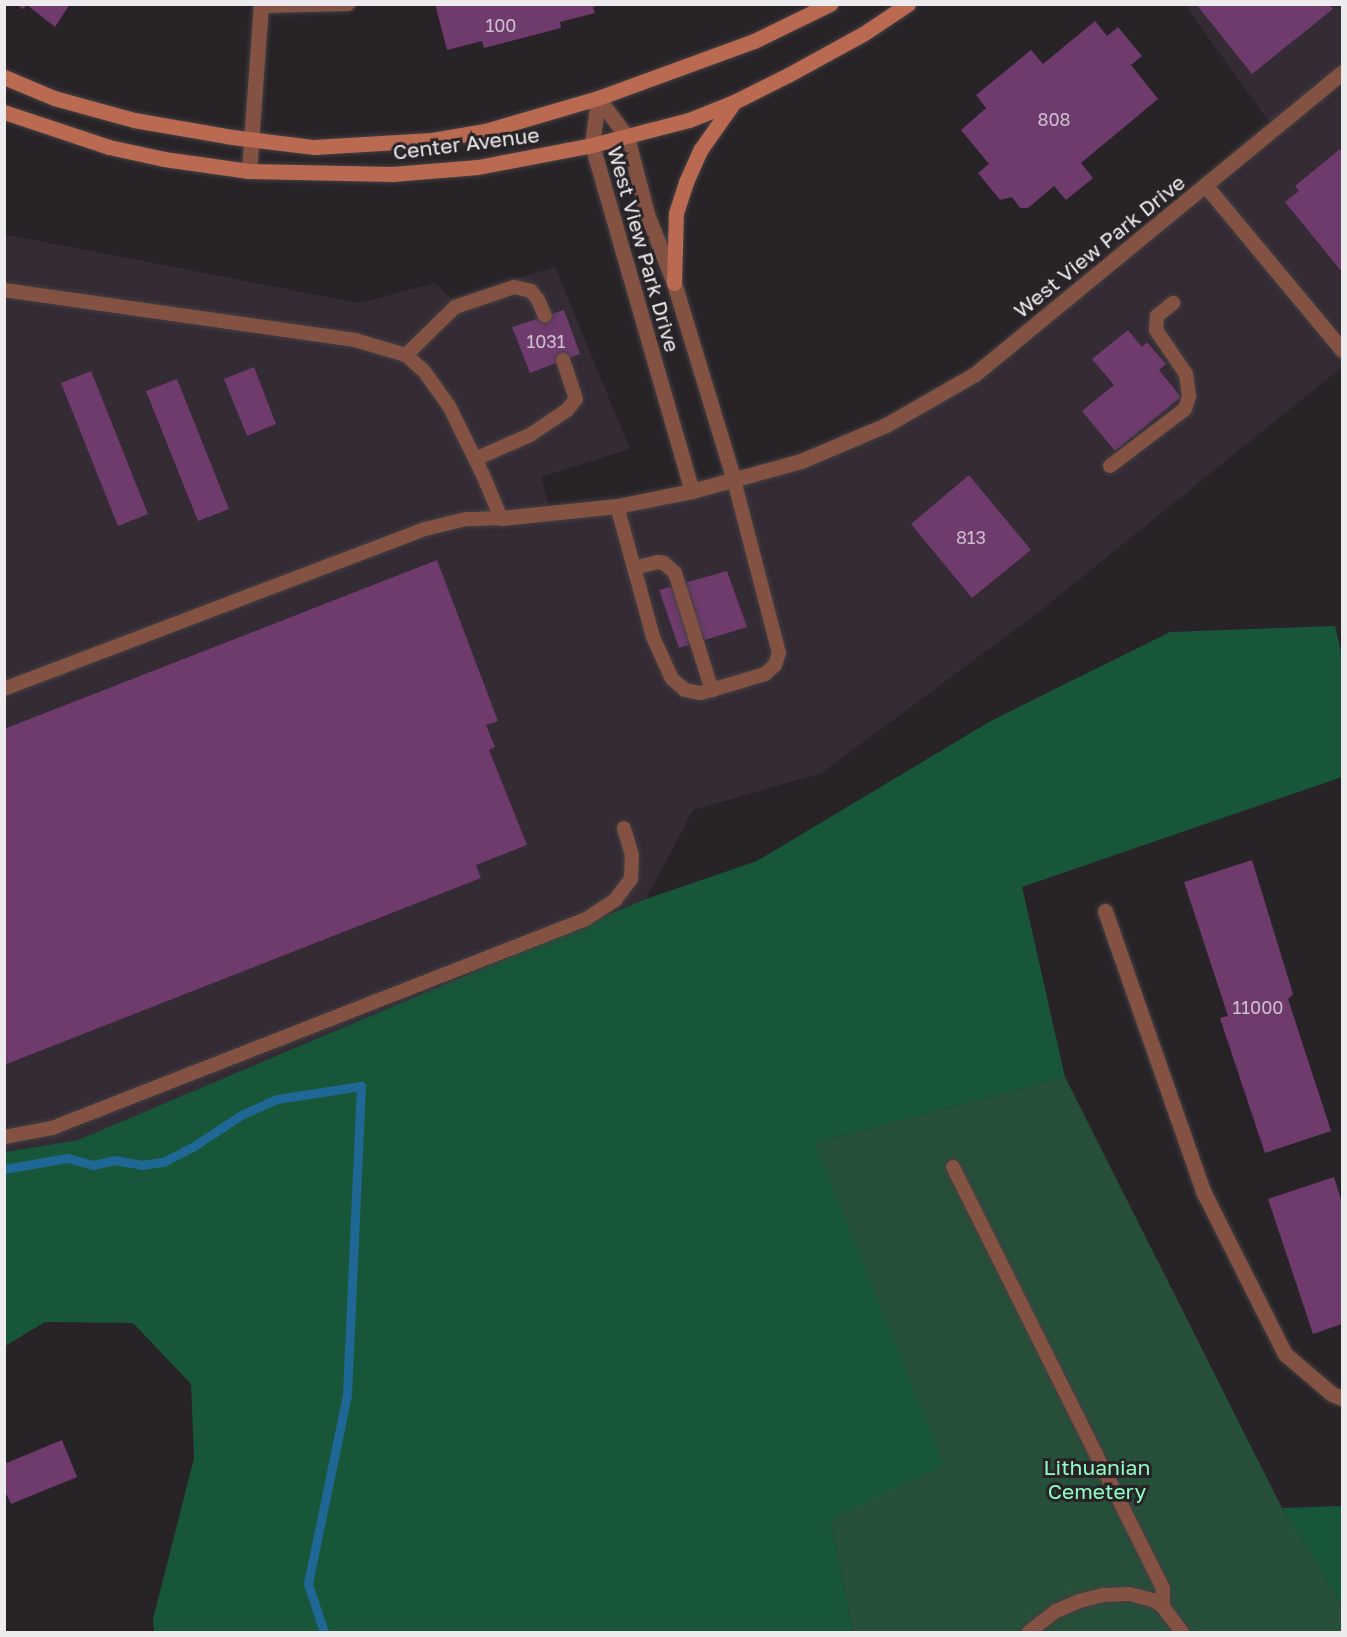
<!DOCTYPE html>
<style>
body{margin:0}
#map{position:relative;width:1347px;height:1637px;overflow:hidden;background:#282327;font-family:"Golos Text",sans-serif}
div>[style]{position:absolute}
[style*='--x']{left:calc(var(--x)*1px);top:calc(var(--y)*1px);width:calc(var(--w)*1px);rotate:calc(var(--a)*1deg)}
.built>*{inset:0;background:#342b34}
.green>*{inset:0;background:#26503a}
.forest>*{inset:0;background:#175639}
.stream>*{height:9px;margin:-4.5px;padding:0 4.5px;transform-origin:4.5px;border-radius:4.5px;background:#1f6795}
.building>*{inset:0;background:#6e3b6c}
.roads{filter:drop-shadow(0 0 2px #443f43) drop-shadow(0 0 2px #443f43)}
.lane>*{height:14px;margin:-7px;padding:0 7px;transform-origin:7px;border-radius:7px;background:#845242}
.street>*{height:15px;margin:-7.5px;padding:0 7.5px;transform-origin:7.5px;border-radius:7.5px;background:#845242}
.secondary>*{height:15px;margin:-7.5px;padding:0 7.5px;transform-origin:7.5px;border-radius:7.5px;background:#ba6a50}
span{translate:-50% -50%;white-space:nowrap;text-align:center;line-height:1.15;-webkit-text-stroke:6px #282327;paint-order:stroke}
.number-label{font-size:18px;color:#cebfce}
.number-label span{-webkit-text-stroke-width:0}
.street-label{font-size:21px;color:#eeebee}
.park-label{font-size:21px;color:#90fec3}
.frame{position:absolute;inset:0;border:6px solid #eeebee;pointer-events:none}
</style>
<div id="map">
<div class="built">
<div style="clip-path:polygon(1185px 5px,1342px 5px,1342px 367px,1040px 611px,822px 773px,693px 810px,646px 899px,78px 1140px,5px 1152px,4px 234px,359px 303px,435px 283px,451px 298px,555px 267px,630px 449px,541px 477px,551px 513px,801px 461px,964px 381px,1274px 129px)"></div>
</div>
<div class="green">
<div style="clip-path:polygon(1065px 1077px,1282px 1508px,1342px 1605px,1342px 1632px,853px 1632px,831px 1519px,815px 1143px)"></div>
</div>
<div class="forest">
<div style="clip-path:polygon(1335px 626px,1342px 655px,1342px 777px,1022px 887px,1065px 1077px,815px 1143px,944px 1465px,831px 1519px,853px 1632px,154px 1632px,153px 1619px,194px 1458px,191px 1384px,133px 1323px,45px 1322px,5px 1346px,5px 1152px,78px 1140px,646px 899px,757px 861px,989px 722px,1170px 632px)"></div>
<div style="clip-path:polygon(1342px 1506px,1342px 1605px,1282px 1508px)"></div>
</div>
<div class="stream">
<div style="--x:4;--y:1169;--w:64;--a:-9.9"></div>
<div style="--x:67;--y:1158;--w:27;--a:15"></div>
<div style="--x:93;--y:1165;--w:22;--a:-13"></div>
<div style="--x:114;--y:1160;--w:27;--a:10"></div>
<div style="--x:141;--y:1165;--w:22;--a:-8"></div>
<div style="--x:163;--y:1162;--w:31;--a:-27"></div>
<div style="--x:191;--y:1148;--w:60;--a:-33.4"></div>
<div style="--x:241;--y:1115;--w:39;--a:-24"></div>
<div style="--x:277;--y:1099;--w:85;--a:-8.8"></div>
<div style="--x:361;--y:1086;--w:309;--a:92.6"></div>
<div style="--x:347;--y:1395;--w:193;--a:101.7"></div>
<div style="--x:308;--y:1584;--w:51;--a:71.6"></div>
</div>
<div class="building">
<div style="clip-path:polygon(16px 4px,70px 4px,55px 27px,27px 5px,23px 9px)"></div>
<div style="clip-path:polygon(435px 4px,601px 4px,601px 5px,593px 7px,595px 13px,560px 22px,561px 28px,484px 48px,482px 41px,447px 50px)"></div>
<div style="clip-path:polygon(1196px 4px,1329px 4px,1333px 9px,1252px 74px)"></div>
<div style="clip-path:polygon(1095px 21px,1107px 36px,1118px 27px,1142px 56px,1131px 65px,1158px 99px,1081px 163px,1093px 178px,1066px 200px,1054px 186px,1028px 208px,1020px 208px,1012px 197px,1000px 200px,978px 173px,989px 164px,961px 130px,986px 108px,976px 95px,1031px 50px,1043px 64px)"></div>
<div style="clip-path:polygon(1340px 149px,1342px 152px,1342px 272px,1285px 202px,1299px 191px,1295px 186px)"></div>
<div style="clip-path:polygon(564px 310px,580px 354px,530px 373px,512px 327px)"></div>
<div style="clip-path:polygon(1128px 330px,1142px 347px,1147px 342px,1166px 364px,1159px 370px,1181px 397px,1115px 451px,1082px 411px,1114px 385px,1092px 359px)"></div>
<div style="clip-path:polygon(254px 367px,276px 424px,247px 436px,224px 379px)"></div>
<div style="clip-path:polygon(91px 371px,148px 514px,118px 526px,61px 383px)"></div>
<div style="clip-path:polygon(177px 379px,229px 509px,198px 521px,146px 391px)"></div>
<div style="clip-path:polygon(969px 475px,1031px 550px,972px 598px,911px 524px)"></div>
<div style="clip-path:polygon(437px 560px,498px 721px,486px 725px,495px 747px,489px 750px,527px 845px,476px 865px,481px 878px,4px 1065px,4px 729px)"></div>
<div style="clip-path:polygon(727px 571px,747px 627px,679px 648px,659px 590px)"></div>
<div style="clip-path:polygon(1252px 860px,1293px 994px,1288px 999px,1331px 1131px,1265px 1153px,1220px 1018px,1228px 1016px,1184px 882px)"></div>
<div style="clip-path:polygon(1334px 1177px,1342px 1203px,1342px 1324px,1313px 1334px,1268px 1199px)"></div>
<div style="clip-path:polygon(62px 1440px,77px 1477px,11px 1504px,4px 1489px,4px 1464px)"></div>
</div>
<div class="roads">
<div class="lane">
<div style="--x:261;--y:6;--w:87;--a:-1.3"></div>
<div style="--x:4;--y:290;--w:355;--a:8.1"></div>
<div style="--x:355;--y:340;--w:53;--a:16.4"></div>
<div style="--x:406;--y:355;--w:24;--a:42"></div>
<div style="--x:424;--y:371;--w:43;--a:54.5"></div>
<div style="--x:449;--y:406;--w:77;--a:63.8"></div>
<div style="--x:483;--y:475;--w:47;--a:67.3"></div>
<div style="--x:501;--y:518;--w:35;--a:178"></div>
<div style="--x:466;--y:519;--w:42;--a:166.3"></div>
<div style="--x:425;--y:529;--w:450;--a:159.2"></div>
<div style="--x:406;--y:355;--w:69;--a:-44.4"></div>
<div style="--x:455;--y:307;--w:62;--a:-18.7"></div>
<div style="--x:514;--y:287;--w:17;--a:13"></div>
<div style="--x:531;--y:291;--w:11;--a:52"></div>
<div style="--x:538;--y:300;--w:17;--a:66"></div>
<div style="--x:475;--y:459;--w:60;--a:-23.6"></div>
<div style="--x:530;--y:435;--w:45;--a:-34"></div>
<div style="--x:567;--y:410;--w:14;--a:-51"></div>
<div style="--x:576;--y:399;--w:41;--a:-108.4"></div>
<div style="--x:1110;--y:466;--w:94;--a:-37.2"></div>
<div style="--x:1185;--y:409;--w:14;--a:-73"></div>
<div style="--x:1189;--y:396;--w:22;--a:-98"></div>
<div style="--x:1186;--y:374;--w:53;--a:-124.3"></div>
<div style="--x:1156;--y:330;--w:14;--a:-86"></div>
<div style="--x:1157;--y:316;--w:21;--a:-39"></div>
<div style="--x:617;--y:506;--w:136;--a:74.6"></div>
<div style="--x:653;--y:637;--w:46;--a:65.7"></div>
<div style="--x:672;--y:679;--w:17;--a:40"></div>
<div style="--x:685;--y:690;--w:16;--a:11"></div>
<div style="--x:701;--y:693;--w:67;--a:-16.5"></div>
<div style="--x:765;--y:674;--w:13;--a:-42"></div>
<div style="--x:775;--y:665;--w:13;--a:-72"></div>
<div style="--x:779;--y:653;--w:179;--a:-104.6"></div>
<div style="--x:634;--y:568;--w:25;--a:-14"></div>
<div style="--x:658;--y:562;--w:6;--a:9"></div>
<div style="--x:664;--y:563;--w:15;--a:42"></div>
<div style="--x:675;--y:573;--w:123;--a:72.5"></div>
<div style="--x:4;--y:1137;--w:49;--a:-10.6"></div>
<div style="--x:52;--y:1128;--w:573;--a:-21.37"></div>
<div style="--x:586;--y:919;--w:35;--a:-33"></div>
<div style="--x:615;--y:900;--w:26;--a:-53"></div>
<div style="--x:631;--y:879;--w:24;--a:-88"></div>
<div style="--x:632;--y:855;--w:28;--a:-107"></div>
<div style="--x:953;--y:1167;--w:471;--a:63.5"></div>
<div style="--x:1163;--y:1589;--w:18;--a:90"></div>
<div style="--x:1029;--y:1632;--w:34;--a:-38"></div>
<div style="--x:1056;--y:1611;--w:25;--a:-23"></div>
<div style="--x:1079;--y:1601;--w:25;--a:-14"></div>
<div style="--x:1103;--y:1595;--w:27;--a:-2"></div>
<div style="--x:1130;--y:1594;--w:24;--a:15"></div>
<div style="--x:1153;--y:1600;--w:12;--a:35"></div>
<div style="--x:1163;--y:1607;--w:31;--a:53"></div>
</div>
<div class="street">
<div style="--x:598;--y:98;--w:49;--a:53.4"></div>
<div style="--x:627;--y:137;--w:80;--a:75.4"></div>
<div style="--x:647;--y:214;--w:74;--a:68.6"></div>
<div style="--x:674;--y:283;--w:206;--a:73.1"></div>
<div style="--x:598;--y:98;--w:47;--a:97.3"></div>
<div style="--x:592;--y:145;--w:360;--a:73.9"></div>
<div style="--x:249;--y:171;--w:167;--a:-85.9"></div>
<div style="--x:1206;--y:186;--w:213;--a:50.3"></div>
<div style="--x:501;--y:518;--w:117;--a:-5.9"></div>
<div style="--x:617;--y:506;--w:76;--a:-11.3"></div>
<div style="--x:692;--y:491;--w:113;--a:-15.4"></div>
<div style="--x:801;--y:461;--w:92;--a:-23"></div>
<div style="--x:886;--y:425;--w:103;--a:-29.8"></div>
<div style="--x:975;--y:374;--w:475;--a:-39.4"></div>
<div style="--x:1105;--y:911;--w:299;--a:70.7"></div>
<div style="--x:1204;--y:1193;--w:180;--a:63.3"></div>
<div style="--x:1285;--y:1354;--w:62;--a:40.4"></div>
<div style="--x:1332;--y:1394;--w:11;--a:22"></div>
</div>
<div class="secondary">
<div style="--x:4;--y:77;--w:54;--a:22.8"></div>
<div style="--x:54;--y:98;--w:83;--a:15.4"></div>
<div style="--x:134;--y:120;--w:99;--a:9.8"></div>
<div style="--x:232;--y:137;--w:83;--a:7"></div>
<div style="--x:314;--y:147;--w:118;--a:-3.4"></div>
<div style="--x:432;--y:140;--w:54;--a:-9.6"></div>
<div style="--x:485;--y:131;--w:118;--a:-16.3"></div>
<div style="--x:598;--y:98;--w:166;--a:-20.1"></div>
<div style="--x:754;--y:41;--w:85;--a:-26"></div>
<div style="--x:4;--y:112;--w:111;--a:18.4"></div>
<div style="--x:109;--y:147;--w:56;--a:12.3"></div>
<div style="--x:164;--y:159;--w:86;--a:8"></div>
<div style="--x:249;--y:171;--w:143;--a:1.2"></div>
<div style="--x:392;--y:174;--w:86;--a:-4.7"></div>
<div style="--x:478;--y:167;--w:116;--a:-10.9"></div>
<div style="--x:592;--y:145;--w:100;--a:-14.5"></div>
<div style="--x:689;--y:120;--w:48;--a:-21.8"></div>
<div style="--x:734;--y:102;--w:60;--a:-26.6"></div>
<div style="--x:788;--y:75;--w:85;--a:-28.7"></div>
<div style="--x:863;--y:34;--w:54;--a:-33.7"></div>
<div style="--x:674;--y:283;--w:70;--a:-88.4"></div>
<div style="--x:676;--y:213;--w:33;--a:-72"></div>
<div style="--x:686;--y:182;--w:36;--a:-66"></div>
<div style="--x:701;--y:149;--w:57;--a:-54.9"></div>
</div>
</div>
<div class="number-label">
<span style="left:501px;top:25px">100</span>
<span style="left:1054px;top:119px">808</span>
<span style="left:546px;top:341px">1031</span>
<span style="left:971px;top:537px">813</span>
<span style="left:1258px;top:1007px">11000</span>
</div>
<div class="street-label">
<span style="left:466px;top:143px;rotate:-7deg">Center Avenue</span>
<span style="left:1099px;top:246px;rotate:-39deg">West View Park Drive</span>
<span style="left:644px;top:249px;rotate:74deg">West View Park Drive</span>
</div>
<div class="park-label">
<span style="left:1097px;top:1479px">Lithuanian<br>Cemetery</span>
</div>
<div class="frame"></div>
</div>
